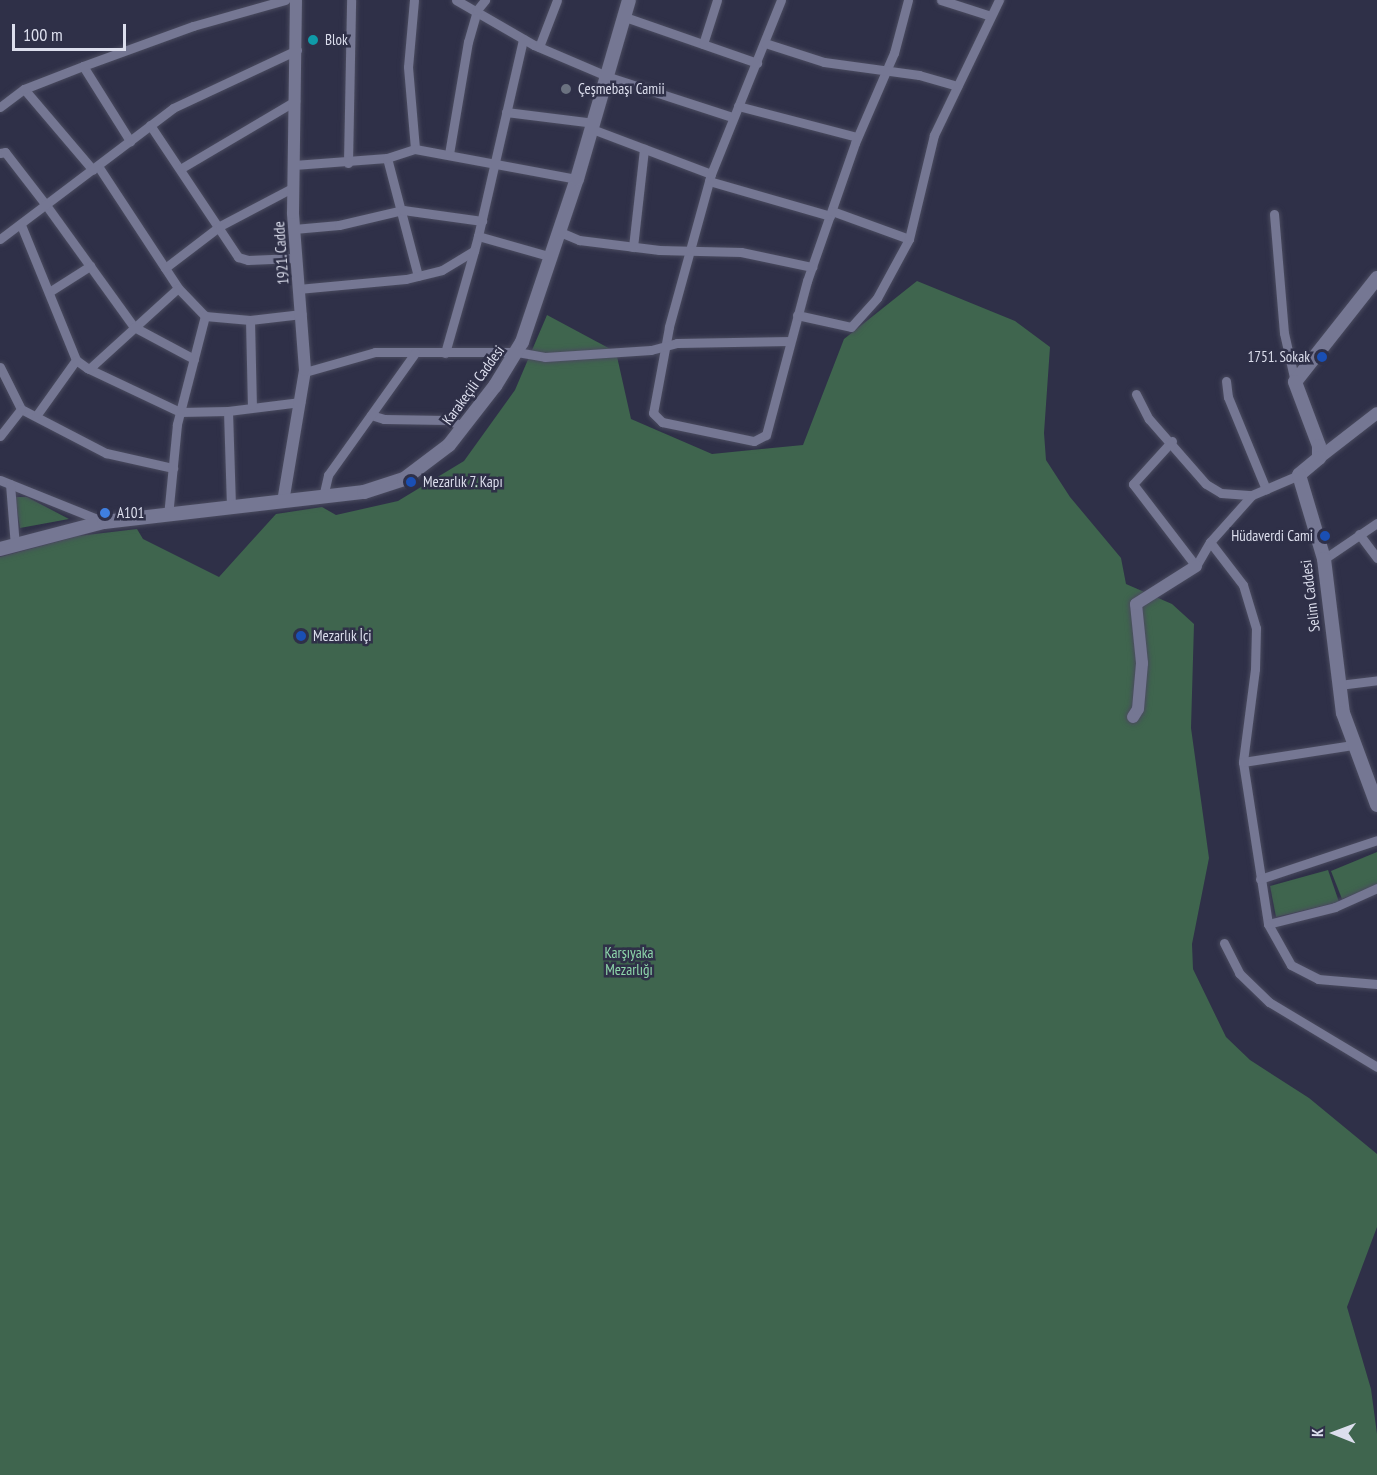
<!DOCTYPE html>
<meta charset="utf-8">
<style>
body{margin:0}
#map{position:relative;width:1377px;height:1475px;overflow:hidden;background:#2f3048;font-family:"PT Sans Narrow",sans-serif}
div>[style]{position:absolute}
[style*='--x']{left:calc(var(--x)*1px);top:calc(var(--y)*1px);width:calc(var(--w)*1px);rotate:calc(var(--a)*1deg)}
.green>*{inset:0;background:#3f654e}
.roads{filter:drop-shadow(0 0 2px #4a4b5f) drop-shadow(0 0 2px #4a4b5f)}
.minor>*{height:9px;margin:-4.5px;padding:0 4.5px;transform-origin:4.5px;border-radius:4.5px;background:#757793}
.tertiary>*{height:12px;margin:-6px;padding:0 6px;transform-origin:6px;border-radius:6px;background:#757793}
.secondary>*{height:14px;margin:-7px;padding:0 7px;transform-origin:7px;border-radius:7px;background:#757793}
.dots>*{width:16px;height:16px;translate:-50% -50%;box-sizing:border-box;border:3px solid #2f3048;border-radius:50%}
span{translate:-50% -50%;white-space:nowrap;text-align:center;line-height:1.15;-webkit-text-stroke:5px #2f3048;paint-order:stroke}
.poi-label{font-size:15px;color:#dcdeed}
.left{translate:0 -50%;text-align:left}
.right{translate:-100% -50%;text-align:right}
.street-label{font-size:15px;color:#dcdeed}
.park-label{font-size:15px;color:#8ed7ab}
.north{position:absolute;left:1305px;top:1403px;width:60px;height:60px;-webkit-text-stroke:4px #2f3048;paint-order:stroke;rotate:271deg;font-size:16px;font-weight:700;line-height:24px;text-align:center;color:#dcdeed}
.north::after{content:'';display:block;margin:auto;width:21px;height:27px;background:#dcdeed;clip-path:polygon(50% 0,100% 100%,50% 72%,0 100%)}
.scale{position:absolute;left:12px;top:24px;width:114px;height:27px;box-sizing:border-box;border:3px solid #dcdeed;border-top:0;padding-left:8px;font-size:18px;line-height:21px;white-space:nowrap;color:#dcdeed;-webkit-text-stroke:4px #2f3048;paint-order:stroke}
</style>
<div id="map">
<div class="green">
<div style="clip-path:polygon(917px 281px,1015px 321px,1050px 347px,1044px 433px,1046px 460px,1070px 497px,1121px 558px,1126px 584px,1172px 604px,1194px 624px,1191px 728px,1209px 858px,1192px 944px,1193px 969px,1226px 1037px,1250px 1060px,1309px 1098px,1377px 1154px,1377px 1227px,1347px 1307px,1371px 1389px,1377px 1434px,1377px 1475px,0 1475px,0 557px,78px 536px,137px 529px,143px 539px,219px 577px,276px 514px,322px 507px,336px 515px,398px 501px,464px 461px,515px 390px,547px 315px,616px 352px,631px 419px,712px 454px,803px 445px,844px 339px)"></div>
<div style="clip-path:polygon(15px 497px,27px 497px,69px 519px,20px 528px)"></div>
<div style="clip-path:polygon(1377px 852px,1377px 885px,1342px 899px,1331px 871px)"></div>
<div style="clip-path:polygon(1328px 870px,1339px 902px,1276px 917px,1270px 886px)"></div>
</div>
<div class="roads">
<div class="minor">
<div style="--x:414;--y:0;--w:67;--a:95.1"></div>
<div style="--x:408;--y:67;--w:82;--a:85.1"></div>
<div style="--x:456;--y:0;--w:90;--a:30"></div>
<div style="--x:534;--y:45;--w:82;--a:23.1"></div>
<div style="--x:609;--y:77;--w:129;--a:18"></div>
<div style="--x:781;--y:0;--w:188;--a:111.9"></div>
<div style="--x:711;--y:174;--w:159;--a:105.4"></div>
<div style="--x:669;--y:327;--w:87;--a:100.5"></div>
<div style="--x:653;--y:413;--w:13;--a:45"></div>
<div style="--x:662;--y:422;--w:94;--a:11.7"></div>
<div style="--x:754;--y:441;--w:13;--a:-27"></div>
<div style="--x:766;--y:435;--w:159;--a:-75.1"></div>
<div style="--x:807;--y:281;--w:146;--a:-70.8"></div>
<div style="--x:855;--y:143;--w:98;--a:-66.6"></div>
<div style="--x:894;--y:53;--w:55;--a:-75.2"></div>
<div style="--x:941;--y:0;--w:52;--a:17.7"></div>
<div style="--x:625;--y:17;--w:140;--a:19.2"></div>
<div style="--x:765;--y:43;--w:62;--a:17.9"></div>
<div style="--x:824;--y:62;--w:96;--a:7.8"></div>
<div style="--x:919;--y:75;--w:40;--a:16"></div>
<div style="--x:703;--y:44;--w:46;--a:-72.3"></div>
<div style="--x:539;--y:47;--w:50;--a:-69"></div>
<div style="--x:83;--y:66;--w:89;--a:57.9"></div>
<div style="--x:24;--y:89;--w:106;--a:49.6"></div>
<div style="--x:738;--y:106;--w:123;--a:14.6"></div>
<div style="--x:0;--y:107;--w:30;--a:-37"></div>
<div style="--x:24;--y:89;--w:63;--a:-21.3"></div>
<div style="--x:83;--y:66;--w:117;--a:-20"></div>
<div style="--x:193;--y:26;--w:96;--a:-15.8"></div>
<div style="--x:506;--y:112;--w:89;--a:7.1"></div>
<div style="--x:150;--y:125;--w:159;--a:56.3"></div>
<div style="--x:238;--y:257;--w:10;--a:17"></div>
<div style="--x:248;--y:260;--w:47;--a:-2.4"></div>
<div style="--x:592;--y:129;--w:127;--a:20.7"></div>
<div style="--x:0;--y:153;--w:5;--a:-11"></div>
<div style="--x:5;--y:152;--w:67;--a:52.3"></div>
<div style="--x:46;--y:205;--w:150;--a:54.2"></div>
<div style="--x:134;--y:327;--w:68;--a:28.1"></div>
<div style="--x:449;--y:154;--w:114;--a:-80.4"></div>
<div style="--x:468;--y:42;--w:33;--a:-74"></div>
<div style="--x:477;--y:10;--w:13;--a:-51"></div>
<div style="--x:387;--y:158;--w:122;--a:75.3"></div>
<div style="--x:348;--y:163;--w:163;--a:-88.9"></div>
<div style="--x:294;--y:165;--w:93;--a:-4.3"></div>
<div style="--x:387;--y:158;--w:29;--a:-18"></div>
<div style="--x:415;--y:149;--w:165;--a:10.5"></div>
<div style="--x:98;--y:166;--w:146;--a:56.7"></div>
<div style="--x:178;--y:288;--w:39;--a:46"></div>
<div style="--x:205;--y:316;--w:45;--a:5.1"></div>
<div style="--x:250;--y:320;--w:52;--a:-6.6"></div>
<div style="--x:180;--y:169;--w:134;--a:-30.6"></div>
<div style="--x:709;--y:181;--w:126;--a:16.1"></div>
<div style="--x:832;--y:211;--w:82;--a:20"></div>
<div style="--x:1274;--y:214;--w:119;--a:85.2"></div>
<div style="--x:1284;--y:333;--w:50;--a:77.3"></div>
<div style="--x:21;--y:225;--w:146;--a:67.8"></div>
<div style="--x:76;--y:360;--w:14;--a:36"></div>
<div style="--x:87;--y:368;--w:103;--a:25.3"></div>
<div style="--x:180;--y:412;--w:48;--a:-1.2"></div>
<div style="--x:228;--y:411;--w:73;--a:-7.1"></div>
<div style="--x:294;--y:229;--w:45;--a:-5.1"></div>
<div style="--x:339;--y:225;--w:66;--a:-13.2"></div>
<div style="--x:403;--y:210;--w:80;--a:7.9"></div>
<div style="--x:560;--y:232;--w:21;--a:23"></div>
<div style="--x:579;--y:240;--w:81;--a:7.1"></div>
<div style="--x:659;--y:250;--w:82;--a:1.4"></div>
<div style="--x:741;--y:252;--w:73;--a:11.9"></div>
<div style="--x:478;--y:236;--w:202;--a:-77.1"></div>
<div style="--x:0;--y:239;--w:217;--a:-37.1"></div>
<div style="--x:173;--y:108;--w:137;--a:-25.1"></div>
<div style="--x:633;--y:247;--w:99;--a:-83.6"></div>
<div style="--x:165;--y:268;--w:69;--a:-37.4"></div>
<div style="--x:220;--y:226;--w:81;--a:-27.8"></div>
<div style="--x:298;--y:289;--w:108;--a:-5.3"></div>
<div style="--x:406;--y:279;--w:37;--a:-14"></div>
<div style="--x:442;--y:270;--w:37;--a:-31"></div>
<div style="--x:474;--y:251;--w:16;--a:-75"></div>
<div style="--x:478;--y:236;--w:77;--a:15.8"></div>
<div style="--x:49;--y:292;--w:49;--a:-32.4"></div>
<div style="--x:797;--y:315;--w:55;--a:12.5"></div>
<div style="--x:851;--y:327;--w:39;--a:-48"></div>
<div style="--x:877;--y:298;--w:67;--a:-61.5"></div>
<div style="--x:909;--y:239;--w:107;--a:-76.5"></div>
<div style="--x:934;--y:135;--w:150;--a:-64.3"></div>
<div style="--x:250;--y:320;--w:85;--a:88.7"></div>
<div style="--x:445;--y:353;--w:106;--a:-74.1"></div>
<div style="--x:0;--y:367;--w:47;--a:63.4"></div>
<div style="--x:21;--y:409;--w:96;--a:27.4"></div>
<div style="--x:106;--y:453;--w:69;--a:12.6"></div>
<div style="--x:89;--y:369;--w:120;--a:-42.3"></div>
<div style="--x:305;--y:372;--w:73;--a:-15.9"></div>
<div style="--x:375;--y:352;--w:142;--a:0"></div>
<div style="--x:517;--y:352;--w:28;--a:10"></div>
<div style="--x:545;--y:357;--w:106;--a:-3.8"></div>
<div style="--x:651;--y:350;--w:27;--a:-15"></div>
<div style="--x:677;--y:343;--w:113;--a:-1"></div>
<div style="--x:1226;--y:381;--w:16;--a:83"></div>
<div style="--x:1228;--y:397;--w:100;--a:67.6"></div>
<div style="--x:1136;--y:394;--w:28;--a:63"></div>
<div style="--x:1149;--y:419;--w:86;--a:48.8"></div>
<div style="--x:1206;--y:484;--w:17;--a:31"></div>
<div style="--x:1221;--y:493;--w:31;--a:4"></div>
<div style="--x:1252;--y:495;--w:51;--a:-23.1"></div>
<div style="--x:228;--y:411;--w:97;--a:88.2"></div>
<div style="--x:371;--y:415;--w:14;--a:17"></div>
<div style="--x:384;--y:419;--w:62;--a:0.9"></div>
<div style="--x:446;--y:420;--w:20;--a:18"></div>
<div style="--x:36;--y:416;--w:69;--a:-54.5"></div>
<div style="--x:0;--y:436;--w:34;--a:-52"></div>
<div style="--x:1172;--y:441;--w:58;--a:132.2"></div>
<div style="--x:1133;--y:484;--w:103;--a:52.5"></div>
<div style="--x:1196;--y:566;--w:28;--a:-60"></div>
<div style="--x:1210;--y:542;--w:63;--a:-48.2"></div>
<div style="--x:0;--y:480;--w:110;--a:21.9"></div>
<div style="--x:10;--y:484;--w:62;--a:85.4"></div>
<div style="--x:323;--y:497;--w:23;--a:-77"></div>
<div style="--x:328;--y:475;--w:150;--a:-54.5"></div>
<div style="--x:168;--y:516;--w:92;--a:-84.4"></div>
<div style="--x:177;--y:424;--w:112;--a:-75.5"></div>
<div style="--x:1359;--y:534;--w:30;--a:53"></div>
<div style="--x:1210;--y:542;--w:54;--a:52.5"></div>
<div style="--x:1243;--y:585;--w:45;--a:73.2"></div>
<div style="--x:1256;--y:628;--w:41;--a:91.4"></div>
<div style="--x:1255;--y:669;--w:94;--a:97.4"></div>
<div style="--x:1243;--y:762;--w:164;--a:81.2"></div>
<div style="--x:1268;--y:924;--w:47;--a:60.7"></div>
<div style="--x:1291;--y:965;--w:30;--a:27"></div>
<div style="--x:1318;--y:979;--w:59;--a:4.8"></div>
<div style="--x:1324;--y:559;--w:64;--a:-34.2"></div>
<div style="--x:1339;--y:685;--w:38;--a:-7"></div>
<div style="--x:1243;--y:762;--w:111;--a:-8.8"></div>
<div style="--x:1260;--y:879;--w:123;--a:-18.4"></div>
<div style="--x:1268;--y:924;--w:69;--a:-14.2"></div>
<div style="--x:1335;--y:907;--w:46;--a:-24.3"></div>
<div style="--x:1224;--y:943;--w:34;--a:63"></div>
<div style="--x:1239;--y:973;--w:42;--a:44"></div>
<div style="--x:1269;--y:1002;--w:126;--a:31"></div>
</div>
<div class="tertiary">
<div style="--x:1319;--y:458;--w:73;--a:-37.8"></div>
<div style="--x:283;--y:502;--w:134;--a:-80.5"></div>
<div style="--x:305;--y:370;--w:157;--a:-94.4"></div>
<div style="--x:293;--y:213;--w:213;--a:-89.2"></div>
<div style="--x:1133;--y:717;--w:9;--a:-58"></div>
<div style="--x:1138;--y:709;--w:46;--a:-85"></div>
<div style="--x:1142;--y:663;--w:59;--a:-95.8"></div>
<div style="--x:1136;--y:604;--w:71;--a:-32.3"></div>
</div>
<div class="secondary">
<div style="--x:1377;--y:278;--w:132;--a:128.3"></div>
<div style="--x:1295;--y:382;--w:68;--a:69.4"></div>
<div style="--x:1319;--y:446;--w:12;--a:90"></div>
<div style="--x:1319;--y:458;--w:26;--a:140"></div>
<div style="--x:1299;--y:475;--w:88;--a:73.4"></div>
<div style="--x:1324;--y:559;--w:155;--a:83"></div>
<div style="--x:1343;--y:713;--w:98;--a:69.7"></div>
<div style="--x:0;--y:549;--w:107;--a:-14.6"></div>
<div style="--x:104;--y:522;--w:262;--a:-6.6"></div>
<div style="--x:364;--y:492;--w:42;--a:-18"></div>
<div style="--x:404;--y:479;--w:56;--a:-37.1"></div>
<div style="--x:449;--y:445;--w:75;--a:-52.1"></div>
<div style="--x:495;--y:386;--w:52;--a:-58.5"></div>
<div style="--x:522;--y:342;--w:172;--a:-71.4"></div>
<div style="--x:577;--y:179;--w:186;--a:-73.8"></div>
</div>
</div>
<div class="dots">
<div style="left:313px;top:40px;background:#0f9aa8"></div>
<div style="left:566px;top:89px;background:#6b7280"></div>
<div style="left:1322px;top:357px;background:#1a4fb4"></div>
<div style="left:411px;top:482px;background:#1a4fb4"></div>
<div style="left:105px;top:513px;background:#3f7fe0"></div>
<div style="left:1325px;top:536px;background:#1a4fb4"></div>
<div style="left:301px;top:636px;background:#1a4fb4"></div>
</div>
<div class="poi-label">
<span class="left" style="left:325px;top:40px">Blok</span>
<span class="left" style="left:578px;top:89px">Çeşmebaşı Camii</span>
<span class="right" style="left:1310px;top:357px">1751. Sokak</span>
<span class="left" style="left:423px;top:482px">Mezarlık 7. Kapı</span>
<span class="left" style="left:117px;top:513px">A101</span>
<span class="right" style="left:1313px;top:536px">Hüdaverdi Cami</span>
<span class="left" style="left:313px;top:636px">Mezarlık İçi</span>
</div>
<div class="street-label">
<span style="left:281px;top:253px;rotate:-94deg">1921. Cadde</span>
<span style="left:473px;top:385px;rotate:-54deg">Karakeçili Caddesi</span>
<span style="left:1310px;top:596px;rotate:-97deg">Selim Caddesi</span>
</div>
<div class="park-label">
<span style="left:629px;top:961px">Karşıyaka<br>Mezarlığı</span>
</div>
<div class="north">K</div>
<div class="scale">100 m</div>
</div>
